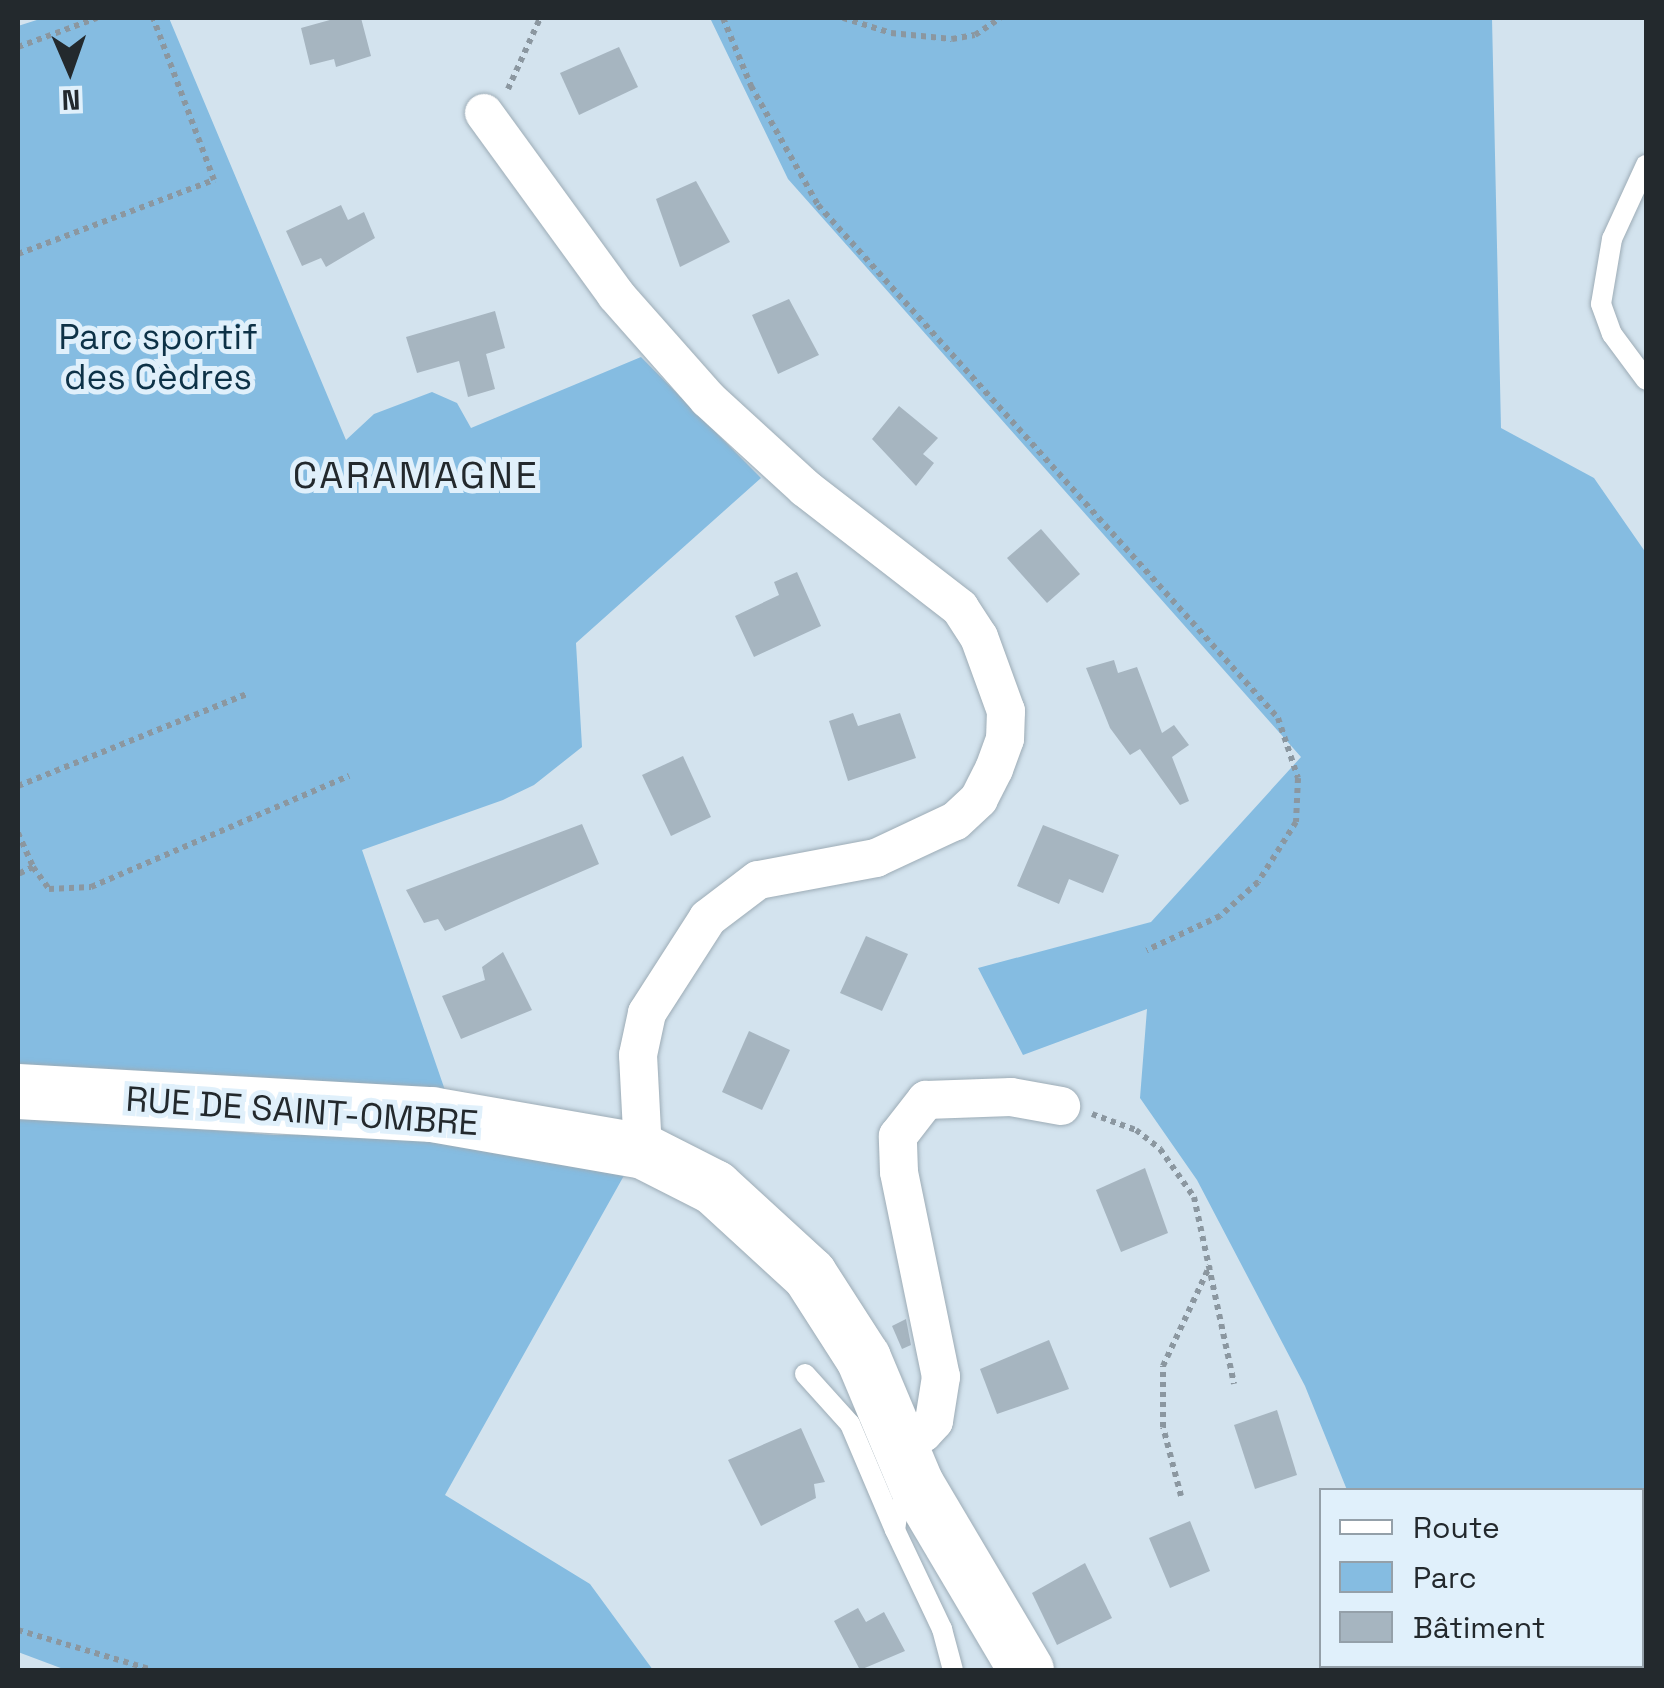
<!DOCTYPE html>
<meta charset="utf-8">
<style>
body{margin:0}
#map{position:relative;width:1664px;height:1688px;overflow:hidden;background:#d3e3ee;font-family:"Space Grotesk",sans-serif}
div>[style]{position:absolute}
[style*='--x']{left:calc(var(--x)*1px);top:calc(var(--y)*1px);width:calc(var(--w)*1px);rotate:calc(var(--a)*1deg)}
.green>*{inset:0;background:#85bce1}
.building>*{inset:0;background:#a6b5c0}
.path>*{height:6px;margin-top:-3px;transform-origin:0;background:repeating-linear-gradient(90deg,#8b97a0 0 5px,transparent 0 10px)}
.roads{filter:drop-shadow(0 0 2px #9dacb6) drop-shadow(0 0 2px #9dacb6)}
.lane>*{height:20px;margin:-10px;padding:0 10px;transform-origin:10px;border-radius:10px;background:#fff}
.street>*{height:38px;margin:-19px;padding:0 19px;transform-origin:19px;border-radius:19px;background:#fff}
.secondary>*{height:55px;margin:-27.5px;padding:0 27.5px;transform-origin:27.5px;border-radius:27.5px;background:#fff}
span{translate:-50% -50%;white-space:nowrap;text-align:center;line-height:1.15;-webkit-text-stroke:10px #e0f0fb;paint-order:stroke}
.park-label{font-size:35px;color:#0d3247}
.street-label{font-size:35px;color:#23292d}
.neighbourhood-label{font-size:38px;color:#23292d;letter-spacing:2.5px}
.frame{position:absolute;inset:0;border:20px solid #23292d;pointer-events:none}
.legend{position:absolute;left:1319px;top:1488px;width:325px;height:180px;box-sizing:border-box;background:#e0f0fb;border:2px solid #94a0a9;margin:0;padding:12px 18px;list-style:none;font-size:30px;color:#23292d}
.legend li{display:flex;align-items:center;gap:20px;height:50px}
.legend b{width:50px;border:2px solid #94a0a9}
.north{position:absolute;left:20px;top:20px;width:100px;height:100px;-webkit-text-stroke:8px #e0f0fb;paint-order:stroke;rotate:178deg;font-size:28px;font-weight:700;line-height:40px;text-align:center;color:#23292d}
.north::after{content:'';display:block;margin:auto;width:35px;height:45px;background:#23292d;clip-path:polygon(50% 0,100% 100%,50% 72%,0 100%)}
</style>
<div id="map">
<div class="green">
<div style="clip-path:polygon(43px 18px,169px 18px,346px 440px,374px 414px,432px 392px,457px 403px,471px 428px,641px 357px,761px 478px,576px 643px,582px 747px,534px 785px,503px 800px,362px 850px,447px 1096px,18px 1066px,18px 26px)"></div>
<div style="clip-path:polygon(710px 18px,1492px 18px,1501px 428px,1594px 478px,1646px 553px,1646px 1670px,1413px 1670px,1412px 1666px,1642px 1666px,1642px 1490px,1347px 1490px,1305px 1386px,1197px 1180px,1140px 1098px,1147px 1009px,1023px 1055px,978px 968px,1151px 922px,1301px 757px,788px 179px)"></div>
<div style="clip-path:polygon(18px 1115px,274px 1135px,395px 1135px,626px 1172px,445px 1495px,590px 1584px,653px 1670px,66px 1670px,18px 1652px)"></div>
</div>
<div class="building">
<div style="clip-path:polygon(337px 18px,361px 18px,371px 56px,336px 67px,334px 59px,310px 65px,301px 28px)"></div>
<div style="clip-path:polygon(619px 47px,638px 87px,579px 115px,560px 73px)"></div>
<div style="clip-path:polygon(696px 181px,730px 242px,680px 267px,656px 199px)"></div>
<div style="clip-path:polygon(341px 205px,348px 220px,364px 212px,375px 238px,326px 267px,321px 258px,302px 266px,286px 231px)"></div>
<div style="clip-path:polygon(789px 299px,819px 355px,778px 374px,752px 315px)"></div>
<div style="clip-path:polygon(495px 311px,505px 348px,486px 354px,495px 389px,468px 397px,459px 361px,417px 373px,406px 337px)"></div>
<div style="clip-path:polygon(899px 406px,938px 438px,923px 454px,934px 463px,916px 486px,872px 439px)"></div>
<div style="clip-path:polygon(1041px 529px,1080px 574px,1047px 603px,1007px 558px)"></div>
<div style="clip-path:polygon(797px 572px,821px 626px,754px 657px,735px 616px,779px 595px,774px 582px)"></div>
<div style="clip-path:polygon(1114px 660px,1118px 673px,1137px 667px,1162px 733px,1174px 725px,1189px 745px,1172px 757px,1189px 801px,1180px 805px,1140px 749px,1130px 755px,1110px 728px,1086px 668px)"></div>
<div style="clip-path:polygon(853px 713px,858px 726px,900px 713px,916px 758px,848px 781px,829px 721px)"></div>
<div style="clip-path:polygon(683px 756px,711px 817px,671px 836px,642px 775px)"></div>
<div style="clip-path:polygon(582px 824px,599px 864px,445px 931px,438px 919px,424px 923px,406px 890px)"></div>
<div style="clip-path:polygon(1043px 825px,1119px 855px,1103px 893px,1069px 879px,1059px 904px,1017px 886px)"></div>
<div style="clip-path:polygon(866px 936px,908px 954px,882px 1011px,840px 993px)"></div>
<div style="clip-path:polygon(503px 952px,532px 1010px,461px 1039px,442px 996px,485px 980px,482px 967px)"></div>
<div style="clip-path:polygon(749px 1031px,790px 1050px,762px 1110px,722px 1092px)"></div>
<div style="clip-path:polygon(1145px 1168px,1168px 1233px,1121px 1252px,1096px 1190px)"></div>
<div style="clip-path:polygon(906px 1319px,911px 1345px,902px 1349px,892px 1326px)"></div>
<div style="clip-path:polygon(1049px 1340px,1069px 1389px,997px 1414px,980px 1369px)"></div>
<div style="clip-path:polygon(1277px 1410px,1297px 1475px,1255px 1489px,1234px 1425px)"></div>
<div style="clip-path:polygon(801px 1428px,825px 1482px,814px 1484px,816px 1498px,761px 1526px,728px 1460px)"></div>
<div style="clip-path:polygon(1190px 1521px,1210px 1571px,1170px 1588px,1149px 1538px)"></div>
<div style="clip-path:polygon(1085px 1563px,1112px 1618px,1057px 1645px,1032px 1593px)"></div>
<div style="clip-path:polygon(858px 1608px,866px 1622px,884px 1612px,905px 1651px,860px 1670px,834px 1621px)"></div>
</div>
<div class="path">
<div style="--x:723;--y:18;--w:74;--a:67.6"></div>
<div style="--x:751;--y:86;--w:137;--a:60.6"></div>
<div style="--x:818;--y:205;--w:689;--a:48.12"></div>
<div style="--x:1278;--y:718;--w:63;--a:71.6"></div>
<div style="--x:1298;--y:778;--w:44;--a:92.6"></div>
<div style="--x:1296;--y:822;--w:71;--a:122.3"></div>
<div style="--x:1258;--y:882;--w:51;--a:138.2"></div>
<div style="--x:1220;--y:916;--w:81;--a:155"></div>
<div style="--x:843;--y:18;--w:50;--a:17.4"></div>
<div style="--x:891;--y:33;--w:61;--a:5.6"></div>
<div style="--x:952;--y:39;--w:23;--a:-10"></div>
<div style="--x:975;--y:35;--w:30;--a:-34"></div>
<div style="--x:18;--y:47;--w:84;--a:-20.2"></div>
<div style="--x:508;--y:89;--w:78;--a:-65.7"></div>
<div style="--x:18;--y:254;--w:210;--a:-20.7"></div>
<div style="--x:214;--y:180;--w:173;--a:-110.6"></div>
<div style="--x:18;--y:786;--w:249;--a:-21.9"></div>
<div style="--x:18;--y:833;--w:37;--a:66"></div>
<div style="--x:33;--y:867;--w:17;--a:155"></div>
<div style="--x:33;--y:867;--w:27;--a:54"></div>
<div style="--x:49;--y:889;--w:42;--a:-2.7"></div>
<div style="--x:91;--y:887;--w:281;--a:-23.3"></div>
<div style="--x:1092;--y:1114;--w:47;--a:20"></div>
<div style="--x:1136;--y:1130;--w:31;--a:38"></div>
<div style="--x:1160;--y:1149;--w:59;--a:54.7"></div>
<div style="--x:1194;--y:1197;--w:191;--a:77.9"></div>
<div style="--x:1181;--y:1496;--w:71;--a:-104.6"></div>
<div style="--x:1163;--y:1427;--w:61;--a:-90"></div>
<div style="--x:1163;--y:1366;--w:111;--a:-65"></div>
<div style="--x:18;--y:1630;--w:140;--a:16.6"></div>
</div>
<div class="roads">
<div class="lane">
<div style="--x:1646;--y:165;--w:81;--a:114.7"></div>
<div style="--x:1612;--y:239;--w:66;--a:99.6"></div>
<div style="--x:1601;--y:304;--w:32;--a:70"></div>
<div style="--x:1612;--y:334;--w:57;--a:53.5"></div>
<div style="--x:805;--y:1374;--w:67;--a:48"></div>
<div style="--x:850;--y:1424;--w:115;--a:67"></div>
<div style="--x:912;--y:1490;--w:24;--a:126"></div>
<div style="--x:898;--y:1509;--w:21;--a:98"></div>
<div style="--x:895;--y:1530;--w:110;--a:64.6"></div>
<div style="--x:942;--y:1629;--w:42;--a:75"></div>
</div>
<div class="street">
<div style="--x:484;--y:113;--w:225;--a:54"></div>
<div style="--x:616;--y:295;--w:139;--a:48.5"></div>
<div style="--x:708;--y:399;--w:132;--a:42.5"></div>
<div style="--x:805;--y:488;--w:196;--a:37.7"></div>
<div style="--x:960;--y:608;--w:35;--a:57"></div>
<div style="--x:979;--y:637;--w:79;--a:70"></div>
<div style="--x:1006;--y:711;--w:28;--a:92"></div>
<div style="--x:1005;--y:739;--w:32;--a:110"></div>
<div style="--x:994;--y:769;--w:34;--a:117"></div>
<div style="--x:979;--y:799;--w:33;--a:137"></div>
<div style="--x:955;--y:821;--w:87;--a:154.9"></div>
<div style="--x:876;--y:858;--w:120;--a:169.4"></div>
<div style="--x:758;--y:880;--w:63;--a:142.8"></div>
<div style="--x:708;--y:918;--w:113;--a:122.7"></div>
<div style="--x:647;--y:1013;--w:43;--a:102.1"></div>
<div style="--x:638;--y:1055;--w:96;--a:87"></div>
<div style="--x:892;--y:1430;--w:20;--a:24"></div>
<div style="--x:910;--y:1438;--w:14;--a:-21"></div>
<div style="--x:923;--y:1433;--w:16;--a:-47"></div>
<div style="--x:934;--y:1421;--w:45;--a:-81"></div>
<div style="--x:941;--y:1377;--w:209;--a:-101.6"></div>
<div style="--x:899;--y:1172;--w:36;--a:-92"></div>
<div style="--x:898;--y:1136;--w:46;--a:-52.1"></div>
<div style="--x:926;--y:1100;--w:85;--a:-2"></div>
<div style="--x:1011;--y:1097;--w:51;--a:10.2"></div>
</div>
<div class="secondary">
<div style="--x:18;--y:1091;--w:414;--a:3.2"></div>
<div style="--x:431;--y:1114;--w:215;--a:9.9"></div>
<div style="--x:643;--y:1151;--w:80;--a:26.9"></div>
<div style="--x:714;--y:1187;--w:129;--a:42.5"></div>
<div style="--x:809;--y:1274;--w:100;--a:57.3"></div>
<div style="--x:863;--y:1358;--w:137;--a:67.2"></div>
<div style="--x:916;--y:1484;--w:216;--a:59.4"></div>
</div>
</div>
<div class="park-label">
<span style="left:158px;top:357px">Parc sportif<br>des Cèdres</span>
</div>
<div class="street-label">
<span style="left:302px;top:1111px;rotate:4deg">RUE DE SAINT-OMBRE</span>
</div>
<div class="neighbourhood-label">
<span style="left:416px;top:476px">CARAMAGNE</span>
</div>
<div class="frame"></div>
<ul class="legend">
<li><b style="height:12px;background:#fff"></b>Route</li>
<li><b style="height:28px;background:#85bce1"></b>Parc</li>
<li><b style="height:28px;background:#a6b5c0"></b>Bâtiment</li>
</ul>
<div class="north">N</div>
</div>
